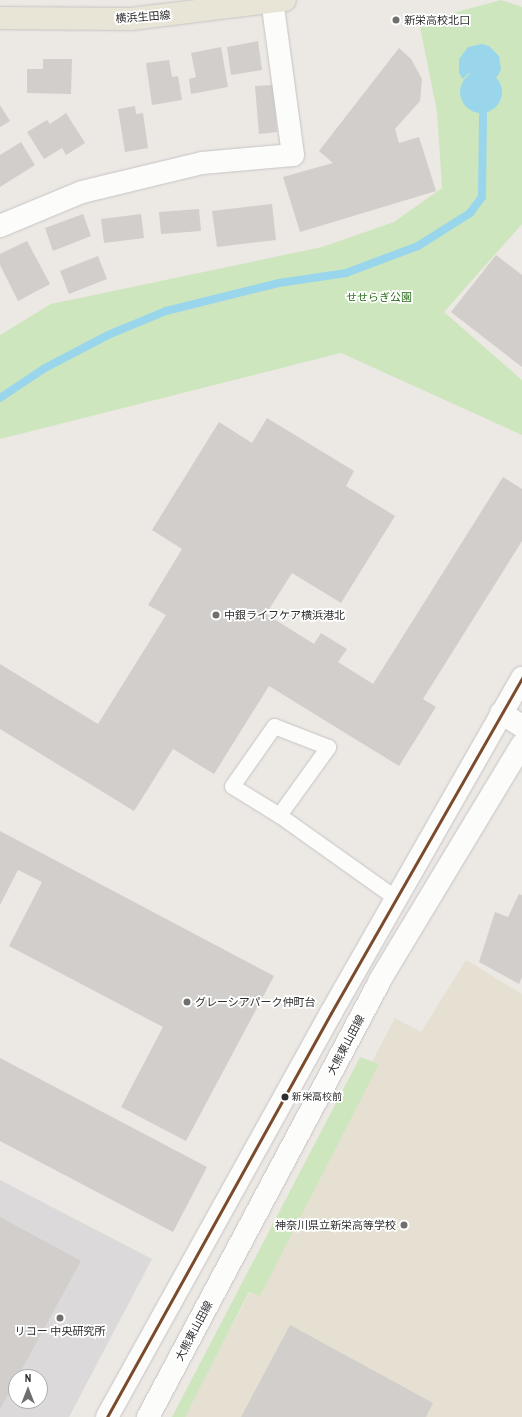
<!DOCTYPE html>
<meta charset="utf-8">
<style>
body{margin:0}
#map{position:relative;width:522px;height:1417px;overflow:hidden;background:#ece8e4;font-family:"Archivo Narrow","Noto Sans JP",sans-serif}
div>[style]{position:absolute}
[style*='--x']{left:calc(var(--x)*1px);top:calc(var(--y)*1px);width:calc(var(--w)*1px);rotate:calc(var(--a)*1deg)}
.industrial>*{inset:0;background:#dcd9db}
.education>*{inset:0;background:#e6e0d3}
.green>*{inset:0;background:#cee6be}
.water>*{inset:0;background:#99d6ec}
.round{border-radius:50%}
.stream>*{height:8px;margin:-4px;padding:0 4px;transform-origin:4px;border-radius:4px;background:#99d6ec}
.building>*{inset:0;background:#d1cecb}
.roads{filter:drop-shadow(0 0 1px #c5c4c5) drop-shadow(0 0 1px #c5c4c5)}
.lane>*{height:15px;margin:-7.5px;padding:0 7.5px;transform-origin:7.5px;border-radius:7.5px;background:#fcfcfb}
.street>*{height:22px;margin:-11px;padding:0 11px;transform-origin:11px;border-radius:11px;background:#fcfcfb}
.secondary>*{height:22px;margin:-11px;padding:0 11px;transform-origin:11px;border-radius:11px;background:#fcfcfb}
.primary>*{height:22px;margin:-11px;padding:0 11px;transform-origin:11px;border-radius:11px;background:#e8e4d6}
.bus-1>*{height:3px;margin:-1.5px;padding:0 1.5px;transform-origin:1.5px;border-radius:1.5px;background:#7a4b2a}
.dots>*{width:11px;height:11px;translate:-50% -50%;box-sizing:border-box;border:2px solid #fff;border-radius:50%}
span{translate:-50% -50%;white-space:nowrap;text-align:center;line-height:1.15;-webkit-text-stroke:3.5px #fff;paint-order:stroke}
.bus-label{font-size:10px;color:#2e2e2e}
.left{translate:0 -50%;text-align:left}
.street-label{font-size:11px;color:#2e2e2e}
.poi-label{font-size:11px;color:#2e2e2e}
.right{translate:-100% -50%;text-align:right}
.park-label{font-size:11px;color:#2c6e1b}
.north{position:absolute;left:8px;top:1369px;width:40px;height:40px;box-sizing:border-box;background:#fff;border:1px solid #ababab;border-radius:50%;rotate:0deg;font-size:11px;font-weight:700;line-height:16px;text-align:center;color:#2e2e2e}
.north::after{content:'';display:block;margin:auto;width:14px;height:18px;background:#706f6e;clip-path:polygon(50% 0,100% 100%,50% 72%,0 100%)}
</style>
<div id="map">
<div class="industrial">
<div style="clip-path:polygon(evenodd,0 1180px,152px 1259px,69px 1417px,0 1417px,0 1180px,16px 1377px,40px 1377px,40px 1401px,16px 1401px,16px 1377px)"></div>
</div>
<div class="education">
<div style="clip-path:polygon(466px 960px,522px 994px,522px 1417px,184px 1417px,395px 1018px,421px 1032px)"></div>
</div>
<div class="green">
<div style="clip-path:polygon(501px 0,522px 7px,522px 224px,444px 312px,522px 380px,522px 435px,341px 353px,0 439px,0 335px,51px 304px,322px 247px,394px 222px,442px 188px,437px 112px,419px 22px)"></div>
<div style="clip-path:polygon(360px 1057px,379px 1064px,260px 1296px,249px 1292px,185px 1417px,172px 1417px)"></div>
</div>
<div class="water">
<div style="clip-path:polygon(482px 44px,489px 46px,499px 56px,501px 70px,497px 77px,480px 71px,468px 74px,463px 79px,459px 73px,459px 59px,468px 47px)"></div>
<div class="round" style="left:460px;top:71px;width:42px;height:42px"></div>
</div>
<div class="stream">
<div style="--x:0;--y:398;--w:54;--a:-33.7"></div>
<div style="--x:45;--y:368;--w:71;--a:-27.6"></div>
<div style="--x:108;--y:335;--w:63;--a:-22.5"></div>
<div style="--x:166;--y:311;--w:116;--a:-13.9"></div>
<div style="--x:279;--y:283;--w:68;--a:-8.5"></div>
<div style="--x:346;--y:273;--w:77;--a:-20.6"></div>
<div style="--x:418;--y:246;--w:62;--a:-32.4"></div>
<div style="--x:470;--y:213;--w:20;--a:-53"></div>
<div style="--x:482;--y:197;--w:83;--a:-89.3"></div>
</div>
<div class="building">
<div style="clip-path:polygon(258px 41px,262px 70px,231px 75px,227px 47px)"></div>
<div style="clip-path:polygon(221px 47px,228px 87px,191px 94px,189px 79px,196px 77px,191px 53px)"></div>
<div style="clip-path:polygon(399px 48px,411px 59px,422px 79px,420px 101px,395px 129px,399px 143px,419px 137px,436px 191px,300px 232px,283px 177px,333px 163px,319px 151px)"></div>
<div style="clip-path:polygon(43px 59px,72px 59px,71px 94px,27px 93px,27px 69px,43px 69px)"></div>
<div style="clip-path:polygon(169px 60px,172px 77px,178px 76px,182px 100px,152px 105px,146px 63px)"></div>
<div style="clip-path:polygon(273px 85px,277px 132px,259px 134px,255px 86px)"></div>
<div style="clip-path:polygon(0 105px,10px 121px,0 127px)"></div>
<div style="clip-path:polygon(135px 106px,136px 114px,143px 113px,148px 148px,125px 152px,118px 109px)"></div>
<div style="clip-path:polygon(66px 113px,85px 143px,66px 155px,62px 148px,44px 159px,27px 132px,47px 120px,50px 124px)"></div>
<div style="clip-path:polygon(21px 142px,35px 165px,0 187px,0 155px)"></div>
<div style="clip-path:polygon(272px 204px,276px 240px,217px 247px,212px 211px)"></div>
<div style="clip-path:polygon(199px 209px,201px 231px,161px 234px,159px 212px)"></div>
<div style="clip-path:polygon(83px 214px,91px 236px,53px 251px,45px 228px)"></div>
<div style="clip-path:polygon(141px 214px,144px 238px,104px 243px,101px 219px)"></div>
<div style="clip-path:polygon(27px 241px,50px 284px,18px 301px,0 265px,0 254px)"></div>
<div style="clip-path:polygon(496px 255px,522px 275px,522px 367px,451px 312px)"></div>
<div style="clip-path:polygon(98px 256px,107px 279px,69px 294px,60px 271px)"></div>
<div style="clip-path:polygon(267px 418px,354px 471px,346px 486px,395px 516px,341px 603px,292px 573px,266px 614px,314px 644px,321px 633px,347px 649px,338px 662px,373px 684px,503px 477px,522px 489px,522px 541px,423px 699px,436px 707px,399px 766px,269px 686px,214px 774px,173px 749px,134px 811px,0 729px,0 664px,98px 724px,166px 615px,148px 605px,182px 549px,152px 530px,219px 422px,252px 443px)"></div>
<div style="clip-path:polygon(0 831px,274px 976px,186px 1141px,121px 1107px,163px 1027px,9px 946px,42px 882px,18px 870px,0 905px)"></div>
<div style="clip-path:polygon(519px 894px,522px 895px,522px 977px,519px 984px,479px 962px,495px 912px,508px 917px)"></div>
<div style="clip-path:polygon(0 1058px,207px 1167px,173px 1232px,0 1141px)"></div>
<div style="clip-path:polygon(0 1217px,81px 1261px,0 1409px)"></div>
<div style="clip-path:polygon(290px 1325px,433px 1403px,426px 1417px,241px 1417px)"></div>
</div>
<div class="roads">
<div class="lane">
<div style="--x:279;--y:815;--w:55;--a:-148.3"></div>
<div style="--x:232;--y:786;--w:73;--a:-55"></div>
<div style="--x:274;--y:726;--w:58;--a:21.3"></div>
<div style="--x:328;--y:747;--w:84;--a:125.8"></div>
<div style="--x:279;--y:815;--w:143;--a:35.4"></div>
</div>
<div class="street">
<div style="--x:0;--y:226;--w:89;--a:-22.5"></div>
<div style="--x:82;--y:192;--w:123;--a:-13.6"></div>
<div style="--x:202;--y:163;--w:91;--a:-5"></div>
<div style="--x:293;--y:155;--w:156;--a:-97.7"></div>
<div style="--x:501;--y:713;--w:25;--a:32"></div>
</div>
<div class="secondary">
<div style="--x:107;--y:1417;--w:462;--a:-61"></div>
<div style="--x:331;--y:1013;--w:386;--a:-60.3"></div>
<div style="--x:148;--y:1417;--w:495;--a:-62"></div>
<div style="--x:380;--y:980;--w:275;--a:-58.9"></div>
</div>
<div class="primary">
<div style="--x:0;--y:18;--w:131;--a:0.4"></div>
<div style="--x:131;--y:19;--w:155;--a:-7"></div>
</div>
</div>
<div class="bus-1">
<div style="--x:107;--y:1417;--w:462;--a:-61"></div>
<div style="--x:331;--y:1013;--w:386;--a:-60.3"></div>
</div>
<div class="dots">
<div style="left:396px;top:20px;background:#706f6e"></div>
<div style="left:216px;top:615px;background:#706f6e"></div>
<div style="left:187px;top:1002px;background:#706f6e"></div>
<div style="left:285px;top:1097px;background:#2e2e2e"></div>
<div style="left:404px;top:1225px;background:#706f6e"></div>
<div style="left:60px;top:1318px;background:#706f6e"></div>
</div>
<div class="bus-label">
<span class="left" style="left:292px;top:1097px">新栄高校前</span>
</div>
<div class="street-label">
<span style="left:143px;top:17px;rotate:-4deg">横浜生田線</span>
<span style="left:346px;top:1045px;rotate:-62deg">大熊東山田線</span>
<span style="left:194px;top:1331px;rotate:-62deg">大熊東山田線</span>
</div>
<div class="poi-label">
<span class="left" style="left:404px;top:20px">新栄高校北口</span>
<span class="left" style="left:224px;top:615px">中銀ライフケア横浜港北</span>
<span class="left" style="left:195px;top:1002px">グレーシアパーク仲町台</span>
<span class="right" style="left:396px;top:1225px">神奈川県立新栄高等学校</span>
<span style="left:60px;top:1331px">リコー 中央研究所</span>
</div>
<div class="park-label">
<span style="left:379px;top:297px">せせらぎ公園</span>
</div>
<div class="north">N</div>
</div>
